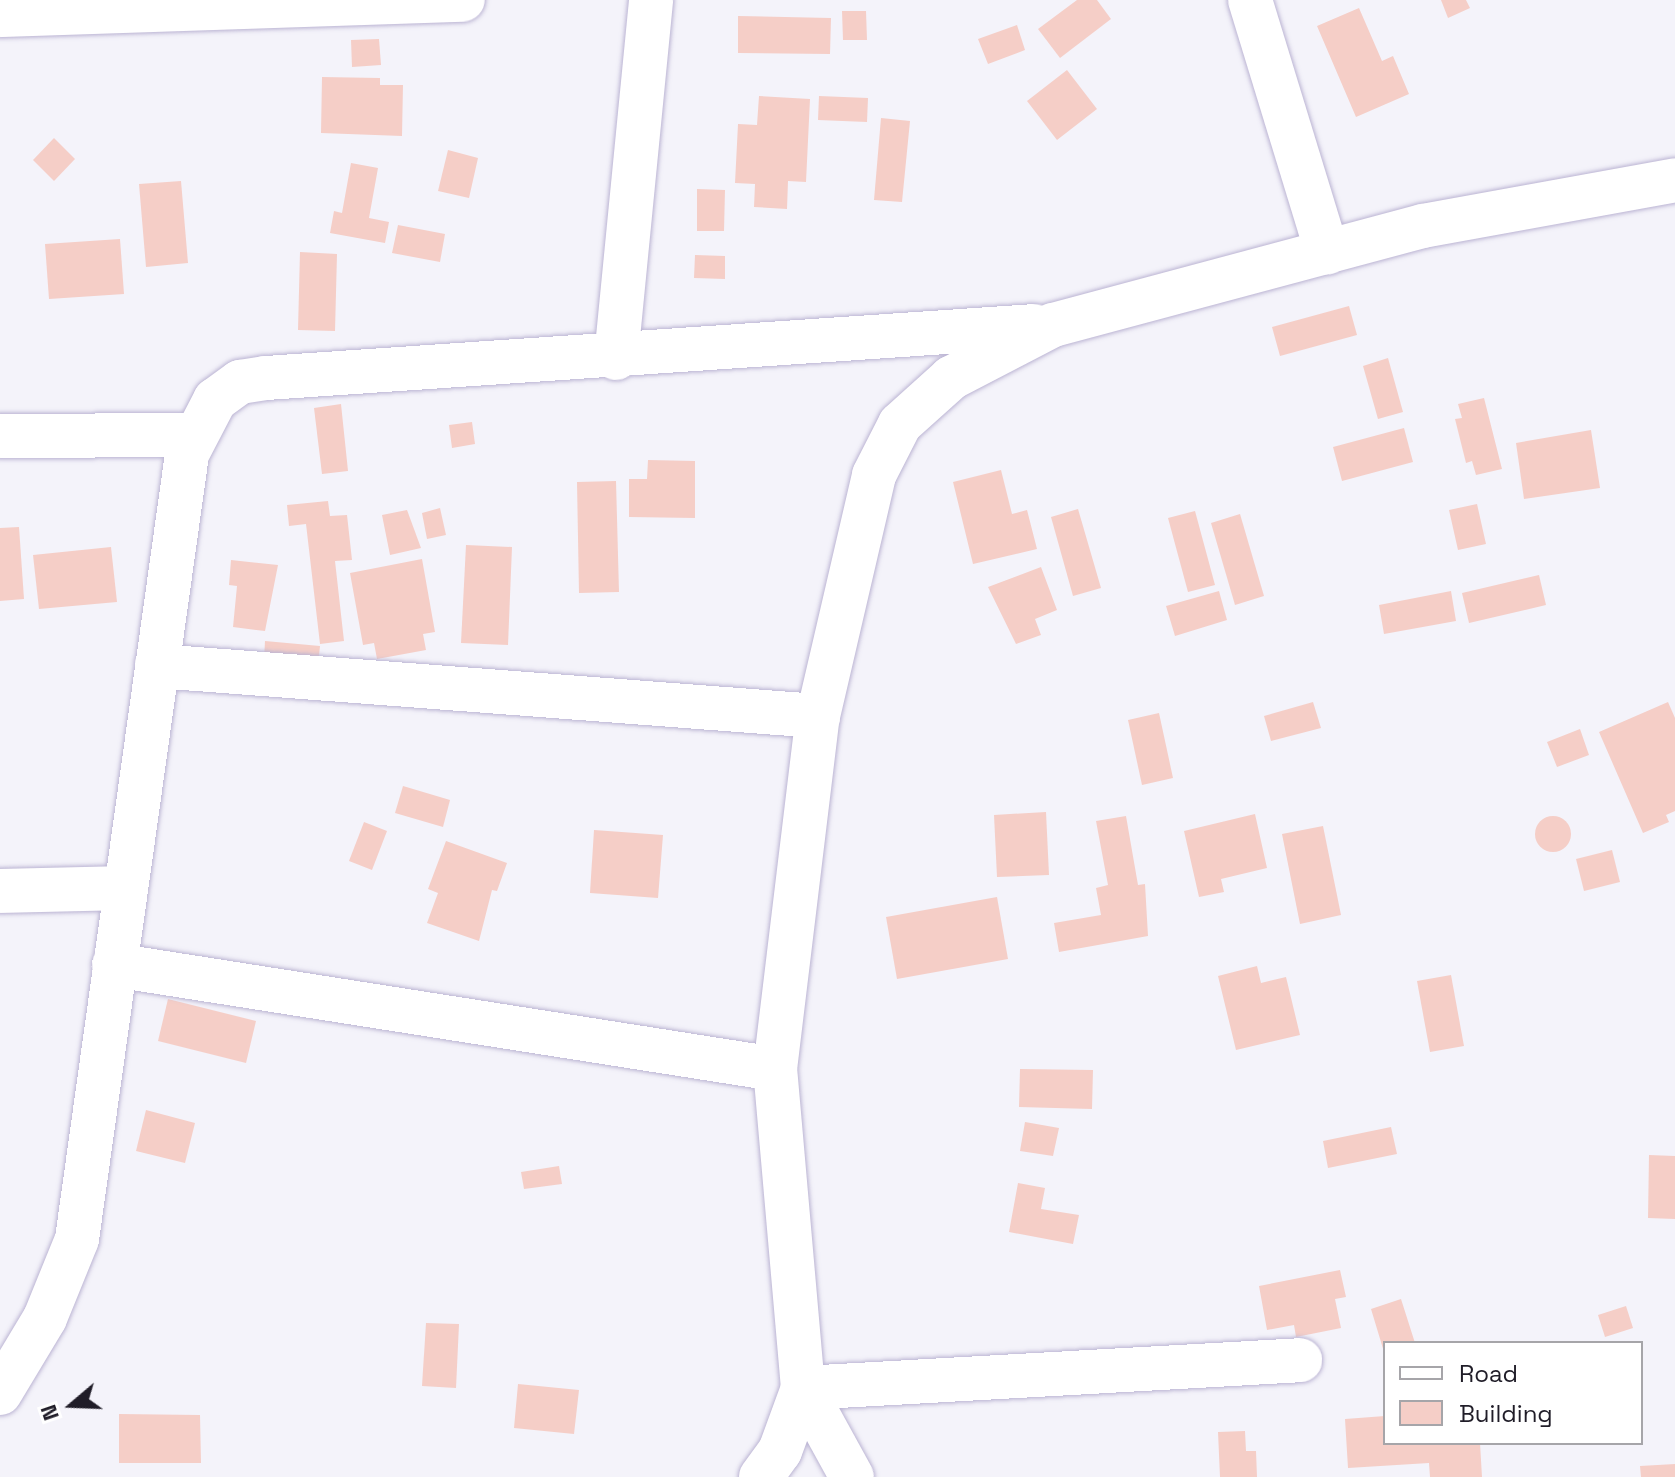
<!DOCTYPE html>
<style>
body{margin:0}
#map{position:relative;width:1675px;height:1477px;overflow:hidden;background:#f4f3fa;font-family:"Space Grotesk",sans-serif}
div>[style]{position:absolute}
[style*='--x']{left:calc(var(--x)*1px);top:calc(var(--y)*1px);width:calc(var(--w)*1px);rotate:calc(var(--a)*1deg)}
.building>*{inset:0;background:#f5cec7}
.round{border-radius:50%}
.roads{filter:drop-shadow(0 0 2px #bbb4d3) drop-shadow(0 0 2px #bbb4d3)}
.minor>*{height:44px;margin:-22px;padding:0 22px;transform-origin:22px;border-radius:22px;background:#fff}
span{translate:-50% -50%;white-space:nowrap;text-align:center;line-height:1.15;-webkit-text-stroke:6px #fff;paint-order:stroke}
.legend{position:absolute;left:1383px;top:1341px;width:260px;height:104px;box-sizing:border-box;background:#fff;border:2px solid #a6a5a9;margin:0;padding:10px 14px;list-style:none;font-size:24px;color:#201d28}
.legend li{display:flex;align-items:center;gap:16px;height:40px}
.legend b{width:40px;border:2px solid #a6a5a9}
.north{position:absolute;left:32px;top:1365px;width:80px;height:80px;-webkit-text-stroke:6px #fff;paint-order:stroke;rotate:251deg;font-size:22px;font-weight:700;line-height:32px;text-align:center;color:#201d28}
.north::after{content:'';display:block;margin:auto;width:28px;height:36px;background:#201d28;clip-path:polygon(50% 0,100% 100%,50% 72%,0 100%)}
</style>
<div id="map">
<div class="building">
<div style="clip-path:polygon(1077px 0,1097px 0,1111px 19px,1060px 58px,1038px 29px)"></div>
<div style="clip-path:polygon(1441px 0,1466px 0,1470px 8px,1448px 18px)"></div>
<div style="clip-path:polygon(1359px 8px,1382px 61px,1393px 56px,1409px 94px,1356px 117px,1317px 26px)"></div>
<div style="clip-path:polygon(842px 11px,866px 11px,867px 40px,843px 40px)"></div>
<div style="clip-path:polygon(738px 16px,831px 18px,830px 54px,738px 53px)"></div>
<div style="clip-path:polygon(1017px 25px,1025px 50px,988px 64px,978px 39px)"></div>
<div style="clip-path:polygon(379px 39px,381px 65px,352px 67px,351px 40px)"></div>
<div style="clip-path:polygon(1067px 70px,1097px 109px,1057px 140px,1027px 101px)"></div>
<div style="clip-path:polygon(322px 77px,380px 78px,380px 85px,403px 85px,402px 136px,321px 133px)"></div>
<div style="clip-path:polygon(759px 96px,810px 99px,806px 182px,788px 181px,787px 209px,754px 207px,755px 184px,735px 183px,738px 124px,757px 125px)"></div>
<div style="clip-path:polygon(819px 96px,868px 98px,867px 122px,818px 120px)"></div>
<div style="clip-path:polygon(881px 118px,910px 121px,902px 202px,874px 200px)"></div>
<div style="clip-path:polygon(54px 138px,75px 159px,54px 181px,33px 160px)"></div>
<div style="clip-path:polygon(448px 150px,478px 158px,469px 198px,438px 191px)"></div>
<div style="clip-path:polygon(351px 163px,378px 168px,369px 218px,389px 222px,385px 243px,330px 233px,334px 211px,342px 213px)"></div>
<div style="clip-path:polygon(181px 181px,188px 263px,146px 267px,139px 184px)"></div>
<div style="clip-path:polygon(697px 189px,725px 190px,724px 231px,697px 231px)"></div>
<div style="clip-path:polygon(398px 225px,445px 234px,440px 262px,392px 253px)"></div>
<div style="clip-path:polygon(120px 239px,124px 294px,49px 299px,45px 244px)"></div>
<div style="clip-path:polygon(300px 252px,337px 254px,335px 331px,298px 330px)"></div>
<div style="clip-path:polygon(695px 255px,725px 256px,725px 279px,694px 278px)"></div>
<div style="clip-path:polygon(1349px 306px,1357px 335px,1280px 356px,1272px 327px)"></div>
<div style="clip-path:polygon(1388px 358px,1403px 412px,1378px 419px,1363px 366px)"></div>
<div style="clip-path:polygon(1484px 398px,1502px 469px,1476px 475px,1472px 461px,1466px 463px,1455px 419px,1462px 418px,1458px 404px)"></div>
<div style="clip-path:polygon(341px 404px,348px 471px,322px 474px,314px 408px)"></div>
<div style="clip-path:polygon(472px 422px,475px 444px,452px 448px,449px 425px)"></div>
<div style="clip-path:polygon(1404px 428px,1413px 462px,1342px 481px,1333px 447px)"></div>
<div style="clip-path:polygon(1591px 430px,1600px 488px,1524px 499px,1516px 443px)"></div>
<div style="clip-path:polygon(648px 460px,695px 461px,695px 518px,629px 517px,629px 479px,647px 479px)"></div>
<div style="clip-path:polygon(1001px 470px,1012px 514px,1027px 510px,1037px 549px,973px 564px,953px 482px)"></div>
<div style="clip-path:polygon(616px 481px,619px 592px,579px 593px,577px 482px)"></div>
<div style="clip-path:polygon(328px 501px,330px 516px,347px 515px,352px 560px,335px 561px,344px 641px,320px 644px,306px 524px,289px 526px,287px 505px)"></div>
<div style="clip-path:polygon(1477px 504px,1486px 544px,1458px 550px,1449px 510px)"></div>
<div style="clip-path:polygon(440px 508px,446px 535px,427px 539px,422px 513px)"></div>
<div style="clip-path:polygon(1078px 509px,1101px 588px,1073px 596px,1051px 517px)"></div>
<div style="clip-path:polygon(407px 510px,421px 548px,390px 555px,382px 515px)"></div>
<div style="clip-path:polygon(1195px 511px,1215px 585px,1188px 592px,1168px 518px)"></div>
<div style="clip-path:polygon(1240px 514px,1264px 596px,1235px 605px,1211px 523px)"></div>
<div style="clip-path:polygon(19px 527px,24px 599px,0 601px,0 528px)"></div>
<div style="clip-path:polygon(466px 545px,512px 547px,508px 645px,461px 643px)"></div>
<div style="clip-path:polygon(111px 547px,117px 602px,39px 609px,33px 555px)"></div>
<div style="clip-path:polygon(422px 559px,435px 632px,423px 634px,426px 650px,377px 659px,374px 643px,363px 645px,350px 573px)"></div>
<div style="clip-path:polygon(231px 560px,278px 565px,265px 631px,233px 627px,237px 586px,229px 585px)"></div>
<div style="clip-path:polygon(1041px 567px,1057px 610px,1035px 619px,1041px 635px,1016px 644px,988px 587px)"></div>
<div style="clip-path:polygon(1539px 575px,1546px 605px,1469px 623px,1462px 593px)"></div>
<div style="clip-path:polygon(1219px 591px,1227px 620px,1175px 636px,1166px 606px)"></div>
<div style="clip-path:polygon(1451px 591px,1456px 621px,1384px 634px,1379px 605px)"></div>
<div style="clip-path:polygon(265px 641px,320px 646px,318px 665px,264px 660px)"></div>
<div style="clip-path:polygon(1313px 702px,1321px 728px,1271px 741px,1264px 716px)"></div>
<div style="clip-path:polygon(1668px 702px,1675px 718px,1675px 811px,1666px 815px,1669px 822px,1643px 833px,1599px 732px)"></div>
<div style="clip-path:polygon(1159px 713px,1173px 778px,1142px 785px,1128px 720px)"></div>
<div style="clip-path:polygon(1580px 729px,1589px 755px,1557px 767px,1547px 742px)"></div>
<div style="clip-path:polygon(403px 786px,450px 800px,443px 827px,395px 813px)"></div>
<div style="clip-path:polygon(1046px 812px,1049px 875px,997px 877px,994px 815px)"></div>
<div style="clip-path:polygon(1255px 814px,1267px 868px,1221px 879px,1224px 892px,1199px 897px,1184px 831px)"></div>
<div style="clip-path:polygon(1126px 816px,1138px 885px,1145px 884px,1148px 936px,1059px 952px,1054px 923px,1101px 915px,1096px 888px,1108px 885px,1096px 821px)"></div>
<div class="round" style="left:1535px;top:816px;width:36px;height:36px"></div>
<div style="clip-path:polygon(364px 822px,387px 831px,372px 870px,349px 861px)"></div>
<div style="clip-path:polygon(1323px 826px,1341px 915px,1300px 924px,1282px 834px)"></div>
<div style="clip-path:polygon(594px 830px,663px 835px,658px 898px,590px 893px)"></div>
<div style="clip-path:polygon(446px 841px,507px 863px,497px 891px,492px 890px,479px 941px,427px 923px,438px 893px,428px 889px)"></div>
<div style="clip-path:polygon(1612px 850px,1620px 882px,1584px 891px,1576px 859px)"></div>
<div style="clip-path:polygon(997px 897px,1008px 959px,897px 979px,886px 917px)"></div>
<div style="clip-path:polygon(1257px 966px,1261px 983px,1286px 977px,1300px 1035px,1236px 1050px,1218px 976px)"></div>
<div style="clip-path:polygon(1451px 975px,1464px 1046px,1430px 1052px,1417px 981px)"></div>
<div style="clip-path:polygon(168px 999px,256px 1021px,246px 1063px,158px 1041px)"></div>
<div style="clip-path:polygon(1020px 1069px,1093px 1070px,1092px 1109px,1019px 1107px)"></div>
<div style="clip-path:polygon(146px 1110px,195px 1123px,185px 1163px,136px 1151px)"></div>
<div style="clip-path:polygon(1025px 1122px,1059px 1128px,1053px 1156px,1020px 1151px)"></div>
<div style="clip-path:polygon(1391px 1127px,1397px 1154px,1328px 1168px,1323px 1141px)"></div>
<div style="clip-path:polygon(1649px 1155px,1675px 1156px,1675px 1219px,1648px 1218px)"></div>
<div style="clip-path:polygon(559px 1166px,562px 1184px,524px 1189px,521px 1172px)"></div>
<div style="clip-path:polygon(1018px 1183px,1045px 1188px,1041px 1209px,1079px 1215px,1073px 1244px,1009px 1232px)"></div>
<div style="clip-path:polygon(1340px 1270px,1346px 1297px,1335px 1299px,1341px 1328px,1296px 1337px,1294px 1325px,1267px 1330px,1259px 1286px)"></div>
<div style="clip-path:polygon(1401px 1299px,1415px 1343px,1385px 1343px,1384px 1352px,1371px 1309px)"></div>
<div style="clip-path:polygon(1626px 1306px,1633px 1328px,1605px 1337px,1598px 1315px)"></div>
<div style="clip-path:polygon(426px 1323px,459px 1324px,456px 1388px,422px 1386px)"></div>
<div style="clip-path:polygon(518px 1384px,579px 1390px,574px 1434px,514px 1428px)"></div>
<div style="clip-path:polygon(119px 1414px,200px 1415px,201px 1463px,119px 1463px)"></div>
<div style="clip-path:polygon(1385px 1416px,1385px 1443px,1480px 1443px,1482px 1477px,1430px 1477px,1429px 1463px,1348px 1468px,1345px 1419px)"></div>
<div style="clip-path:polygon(1245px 1431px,1246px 1451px,1256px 1451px,1257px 1477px,1220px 1477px,1218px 1432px)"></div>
<div style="clip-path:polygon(1675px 1464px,1675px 1477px,1641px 1477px,1640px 1466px)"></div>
</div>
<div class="roads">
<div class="minor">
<div style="--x:1250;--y:0;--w:264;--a:73"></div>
<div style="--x:0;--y:15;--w:463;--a:-1.9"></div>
<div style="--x:616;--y:358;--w:360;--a:-84.4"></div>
<div style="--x:0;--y:436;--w:194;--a:-0.3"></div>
<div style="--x:157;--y:666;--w:663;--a:4.33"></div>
<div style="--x:0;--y:891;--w:126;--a:-1.4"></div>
<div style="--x:114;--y:965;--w:669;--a:8.94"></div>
<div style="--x:0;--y:1393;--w:87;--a:-59"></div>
<div style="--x:45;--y:1318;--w:85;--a:-67.9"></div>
<div style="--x:77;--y:1239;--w:793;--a:-82.02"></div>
<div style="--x:187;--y:454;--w:61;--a:-62.6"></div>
<div style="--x:215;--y:400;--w:31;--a:-36"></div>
<div style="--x:240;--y:382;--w:26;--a:-9"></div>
<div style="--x:266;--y:378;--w:770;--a:-3.87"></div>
<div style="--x:761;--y:1477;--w:32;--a:-54"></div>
<div style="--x:780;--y:1451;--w:67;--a:-69.9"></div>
<div style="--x:803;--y:1388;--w:320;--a:-95"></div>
<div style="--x:775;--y:1069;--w:356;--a:-83.1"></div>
<div style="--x:818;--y:716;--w:247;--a:-76.9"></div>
<div style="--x:874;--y:475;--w:57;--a:-63"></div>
<div style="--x:900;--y:424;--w:69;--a:-42"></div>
<div style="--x:951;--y:378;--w:115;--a:-27.5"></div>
<div style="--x:1053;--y:325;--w:383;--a:-15"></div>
<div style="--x:1423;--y:226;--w:256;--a:-10.3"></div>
<div style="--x:852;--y:1477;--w:102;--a:-118.8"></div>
<div style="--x:803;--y:1388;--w:498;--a:-3.2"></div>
</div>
</div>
<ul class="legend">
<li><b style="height:10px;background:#fff"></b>Road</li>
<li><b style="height:22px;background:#f5cec7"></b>Building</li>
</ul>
<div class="north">N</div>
</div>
